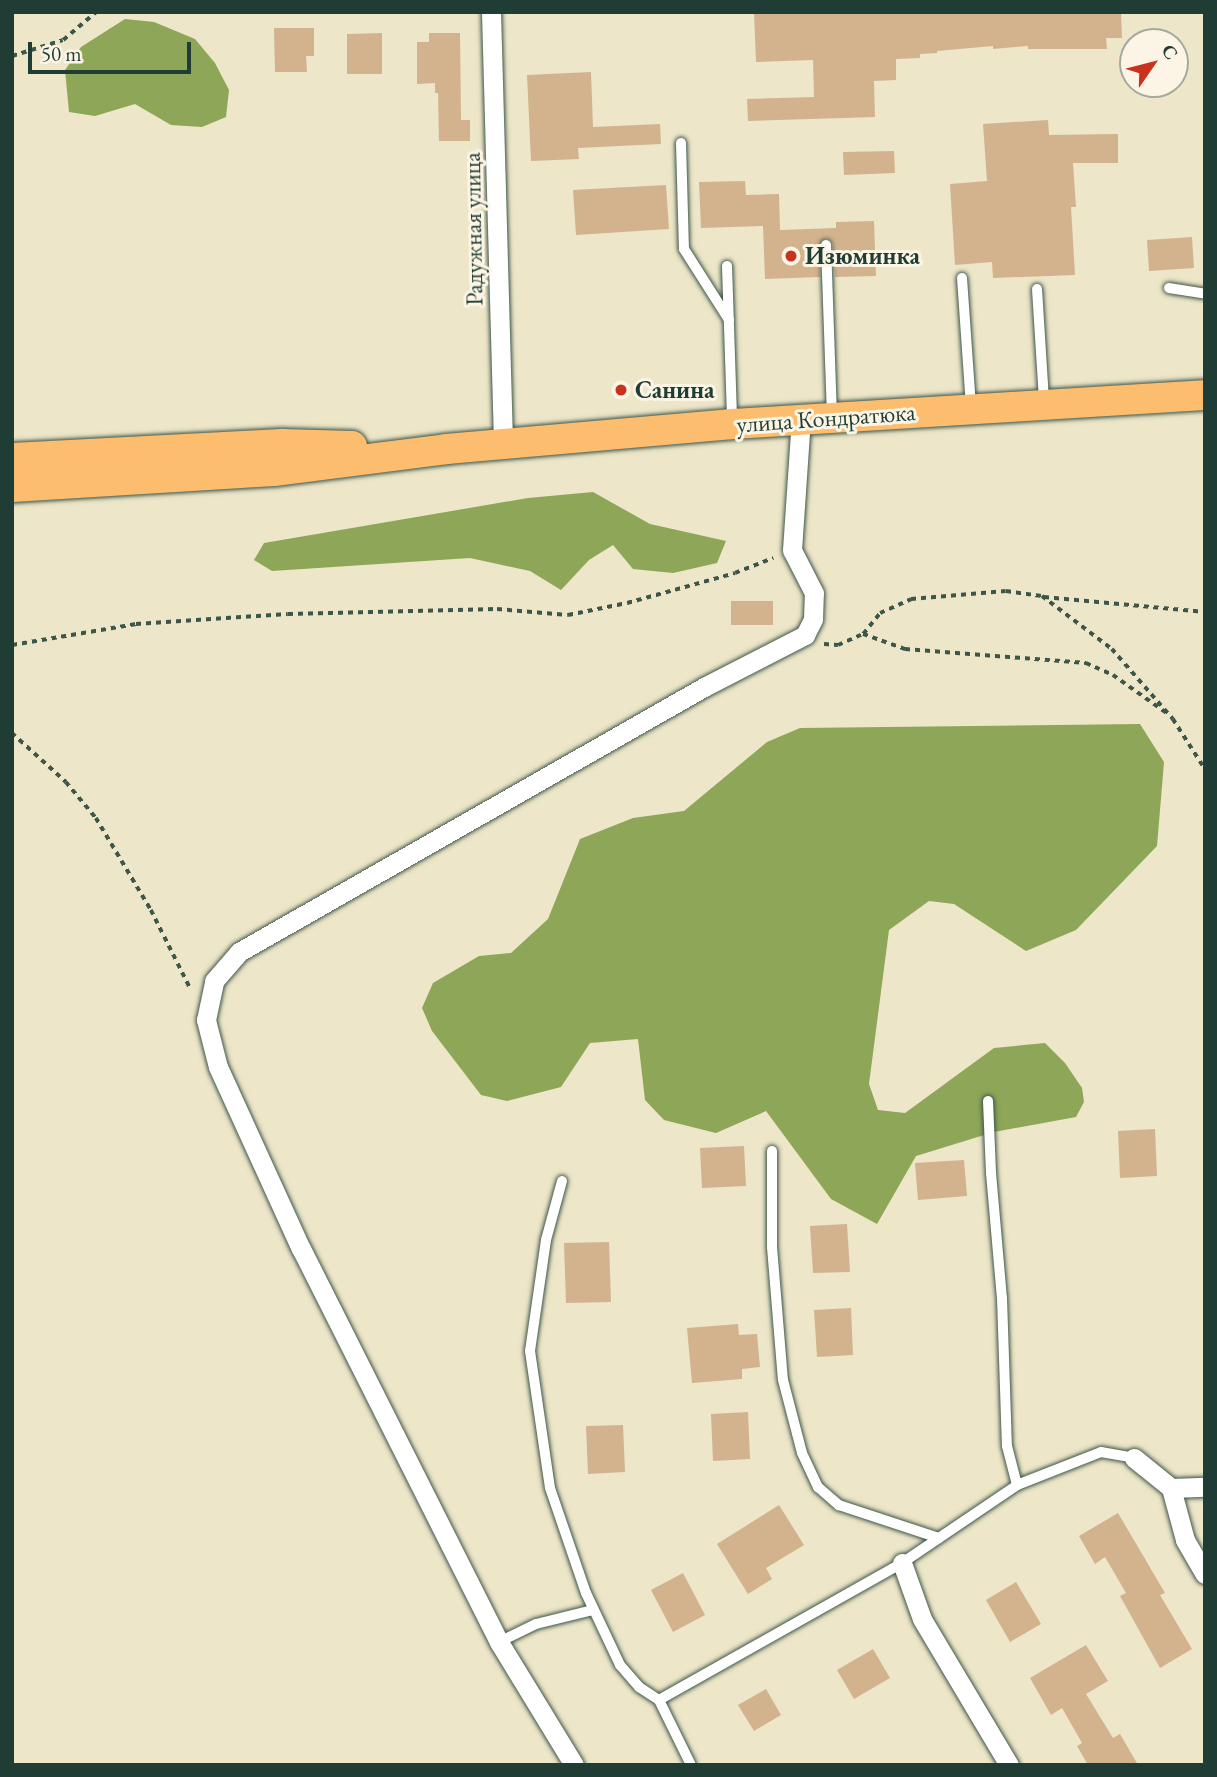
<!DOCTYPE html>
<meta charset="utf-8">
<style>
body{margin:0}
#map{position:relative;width:1217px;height:1777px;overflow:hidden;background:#ede6c8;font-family:"EB Garamond",serif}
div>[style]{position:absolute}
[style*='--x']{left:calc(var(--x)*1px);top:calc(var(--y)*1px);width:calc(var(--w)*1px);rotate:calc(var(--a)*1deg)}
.forest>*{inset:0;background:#8da658}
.building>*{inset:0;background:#d2b38e}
.path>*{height:3.5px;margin-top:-1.75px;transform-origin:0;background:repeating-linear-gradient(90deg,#3e564a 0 5px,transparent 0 10px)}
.roads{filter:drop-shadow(0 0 2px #3e564a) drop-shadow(0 0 2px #3e564a)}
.lane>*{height:10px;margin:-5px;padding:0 5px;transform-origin:5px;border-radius:5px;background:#fff}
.street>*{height:19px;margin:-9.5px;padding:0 9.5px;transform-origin:9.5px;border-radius:9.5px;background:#fff}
.primary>*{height:30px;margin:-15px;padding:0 15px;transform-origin:15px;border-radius:15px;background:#fcbd6f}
.dots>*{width:19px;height:19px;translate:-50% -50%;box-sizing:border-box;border:4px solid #fcf5e5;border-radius:50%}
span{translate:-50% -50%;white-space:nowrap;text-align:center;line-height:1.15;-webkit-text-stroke:6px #fcf5e5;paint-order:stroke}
.street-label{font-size:24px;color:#1f3d34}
.poi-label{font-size:24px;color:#1f3d34;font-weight:700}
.left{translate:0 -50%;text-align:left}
.frame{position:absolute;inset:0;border:14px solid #1f3d34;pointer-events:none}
.north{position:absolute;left:1119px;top:28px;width:70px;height:70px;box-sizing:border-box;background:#fcf5e5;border:2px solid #a4ab9e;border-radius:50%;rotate:55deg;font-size:19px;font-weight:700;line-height:28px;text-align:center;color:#1f3d34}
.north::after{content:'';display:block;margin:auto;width:24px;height:32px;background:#c8321e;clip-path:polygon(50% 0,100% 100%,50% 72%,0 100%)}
.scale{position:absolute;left:28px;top:42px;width:163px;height:32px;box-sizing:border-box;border:4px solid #1f3d34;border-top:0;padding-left:9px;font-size:21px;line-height:24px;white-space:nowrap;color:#1f3d34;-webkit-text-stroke:5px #fcf5e5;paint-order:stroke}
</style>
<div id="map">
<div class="forest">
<div style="clip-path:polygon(125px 19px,154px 22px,195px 39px,215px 63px,229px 90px,226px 117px,202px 127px,171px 125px,135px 104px,95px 116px,69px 112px,65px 70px,81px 47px)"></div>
<div style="clip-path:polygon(593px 492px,650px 524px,726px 541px,717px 563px,673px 573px,633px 569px,613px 545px,589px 560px,561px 590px,530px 571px,470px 558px,272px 571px,254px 560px,264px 543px,528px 498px)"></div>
<div style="clip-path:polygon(1140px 724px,1164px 762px,1157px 846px,1076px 930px,1026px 951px,954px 904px,929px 901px,889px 930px,869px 1084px,878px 1110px,905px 1113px,994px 1048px,1045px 1043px,1065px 1063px,1082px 1088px,1084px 1102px,1076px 1117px,994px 1132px,916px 1156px,877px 1224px,831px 1199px,766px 1111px,716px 1133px,664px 1120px,645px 1100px,638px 1039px,590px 1043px,561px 1087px,507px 1101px,481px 1095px,432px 1031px,422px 1008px,433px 983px,479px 956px,511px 953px,548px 919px,580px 839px,633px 818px,684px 811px,767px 742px,800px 728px)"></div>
</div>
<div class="building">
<div style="clip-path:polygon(754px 12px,1121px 12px,1122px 38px,1106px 38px,1107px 49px,1028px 49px,1028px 46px,993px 49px,993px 46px,937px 51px,937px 53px,920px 54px,920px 58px,896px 59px,896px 80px,874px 81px,875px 117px,748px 121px,747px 99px,814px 97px,813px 60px,756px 62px)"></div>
<div style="clip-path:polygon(274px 28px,314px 28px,314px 56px,306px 56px,307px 72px,275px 72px)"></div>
<div style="clip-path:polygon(382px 33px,382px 74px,347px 74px,347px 34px)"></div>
<div style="clip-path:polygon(429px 33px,460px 33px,461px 120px,470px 120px,470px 141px,439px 141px,438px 93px,435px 93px,435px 83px,417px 84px,417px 42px,429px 42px)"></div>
<div style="clip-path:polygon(591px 72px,593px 127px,660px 124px,661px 144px,578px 148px,579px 159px,531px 161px,527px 75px)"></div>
<div style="clip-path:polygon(1048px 120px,1049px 135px,1118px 134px,1118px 163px,1073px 163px,1076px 207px,1071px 207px,1075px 275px,993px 278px,992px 262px,955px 265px,950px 184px,987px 181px,983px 124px)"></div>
<div style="clip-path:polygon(894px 151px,895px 173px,844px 175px,843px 152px)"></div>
<div style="clip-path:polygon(745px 181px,746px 195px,779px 194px,780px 230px,836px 228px,836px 222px,874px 221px,876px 276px,835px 277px,833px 244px,826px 238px,819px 245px,820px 277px,765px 279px,763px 226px,701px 228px,699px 182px)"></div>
<div style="clip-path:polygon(666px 185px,669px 229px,576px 235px,573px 190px)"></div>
<div style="clip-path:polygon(1192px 237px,1194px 268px,1149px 271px,1147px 240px)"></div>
<div style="clip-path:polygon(731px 601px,773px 601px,773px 625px,731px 625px)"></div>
<div style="clip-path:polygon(1155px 1129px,1157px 1176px,1120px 1178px,1118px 1131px)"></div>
<div style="clip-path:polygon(744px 1146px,746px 1186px,702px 1188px,700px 1148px)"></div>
<div style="clip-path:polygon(964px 1160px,967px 1196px,918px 1200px,915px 1163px)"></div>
<div style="clip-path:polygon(847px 1224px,850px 1272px,813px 1273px,810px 1226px)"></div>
<div style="clip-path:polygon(609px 1242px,611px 1302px,566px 1303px,564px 1243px)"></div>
<div style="clip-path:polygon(851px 1308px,853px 1355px,817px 1357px,814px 1310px)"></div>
<div style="clip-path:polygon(738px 1324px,739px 1335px,757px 1334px,760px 1367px,742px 1369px,742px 1379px,692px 1383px,687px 1328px)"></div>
<div style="clip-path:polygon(748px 1412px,750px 1459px,713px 1461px,711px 1414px)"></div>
<div style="clip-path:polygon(623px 1425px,625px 1472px,588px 1474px,586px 1426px)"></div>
<div style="clip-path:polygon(779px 1505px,804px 1545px,766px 1568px,772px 1579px,748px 1594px,717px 1544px)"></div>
<div style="clip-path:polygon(1118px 1513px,1165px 1593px,1160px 1595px,1192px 1649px,1160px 1668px,1120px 1596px,1126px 1593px,1105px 1557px,1095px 1564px,1079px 1536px)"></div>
<div style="clip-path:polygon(683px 1573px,705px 1615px,673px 1632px,651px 1590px)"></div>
<div style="clip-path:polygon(1016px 1582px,1041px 1624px,1010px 1642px,986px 1600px)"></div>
<div style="clip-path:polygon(1086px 1645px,1108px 1681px,1086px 1694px,1113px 1738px,1120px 1734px,1138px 1765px,1088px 1765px,1077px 1746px,1082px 1743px,1062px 1708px,1051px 1715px,1030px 1678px)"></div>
<div style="clip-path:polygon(873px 1649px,890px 1678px,854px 1699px,837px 1670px)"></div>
<div style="clip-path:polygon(766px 1689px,781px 1715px,754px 1731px,738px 1705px)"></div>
</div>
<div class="path">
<div style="--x:12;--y:56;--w:53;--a:-17.4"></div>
<div style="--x:63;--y:40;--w:43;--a:-40.3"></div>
<div style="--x:1044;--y:597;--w:162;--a:5.3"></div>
<div style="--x:863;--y:634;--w:45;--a:19.7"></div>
<div style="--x:905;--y:649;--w:182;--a:4.4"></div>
<div style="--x:1086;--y:663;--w:30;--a:24"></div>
<div style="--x:1113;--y:675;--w:67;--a:35.3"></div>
<div style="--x:824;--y:644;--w:14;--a:4"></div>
<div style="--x:838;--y:645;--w:27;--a:-24"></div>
<div style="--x:863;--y:634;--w:27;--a:-51"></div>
<div style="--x:880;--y:613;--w:34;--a:-24"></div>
<div style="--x:911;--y:599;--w:95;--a:-4.8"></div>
<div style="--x:1006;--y:591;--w:36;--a:8"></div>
<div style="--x:1042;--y:596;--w:88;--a:37.1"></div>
<div style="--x:1112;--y:649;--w:93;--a:48.9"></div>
<div style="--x:1173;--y:719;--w:59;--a:57.4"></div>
<div style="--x:12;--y:645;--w:126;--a:-9.6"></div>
<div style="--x:136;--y:624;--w:152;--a:-3.8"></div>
<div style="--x:288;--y:614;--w:209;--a:-1.4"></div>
<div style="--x:497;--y:609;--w:71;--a:4.8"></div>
<div style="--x:568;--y:615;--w:60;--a:-11.5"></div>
<div style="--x:627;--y:603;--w:112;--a:-15.5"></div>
<div style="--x:735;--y:573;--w:41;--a:-21.5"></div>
<div style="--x:12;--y:733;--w:73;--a:42.2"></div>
<div style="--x:66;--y:782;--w:47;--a:50.2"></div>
<div style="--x:96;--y:818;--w:107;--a:59.1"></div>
<div style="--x:151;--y:910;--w:89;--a:63.4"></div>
</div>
<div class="roads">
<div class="lane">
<div style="--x:681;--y:143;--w:106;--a:88.4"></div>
<div style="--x:684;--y:249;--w:84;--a:57.6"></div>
<div style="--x:826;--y:245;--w:171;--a:88"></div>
<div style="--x:727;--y:266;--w:154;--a:88.1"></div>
<div style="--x:962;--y:278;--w:129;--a:86"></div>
<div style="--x:1169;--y:288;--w:36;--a:9"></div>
<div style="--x:1037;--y:289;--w:111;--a:86.4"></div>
<div style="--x:988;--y:1101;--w:72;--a:87.6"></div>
<div style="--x:991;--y:1173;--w:125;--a:85"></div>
<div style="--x:1002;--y:1298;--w:148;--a:88.1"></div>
<div style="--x:1007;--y:1446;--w:40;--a:75.6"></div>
<div style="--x:772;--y:1151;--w:96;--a:90"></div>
<div style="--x:772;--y:1247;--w:133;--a:85.3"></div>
<div style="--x:783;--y:1380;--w:75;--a:75.4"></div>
<div style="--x:802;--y:1453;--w:38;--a:65"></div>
<div style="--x:818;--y:1487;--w:28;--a:41"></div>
<div style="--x:839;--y:1505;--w:105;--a:18.3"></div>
<div style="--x:562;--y:1181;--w:61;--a:105.2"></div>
<div style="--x:546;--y:1240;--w:112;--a:98.2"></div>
<div style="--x:530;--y:1351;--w:138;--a:81.7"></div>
<div style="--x:550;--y:1488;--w:111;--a:71.1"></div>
<div style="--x:586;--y:1593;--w:80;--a:64.7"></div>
<div style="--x:620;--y:1665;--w:29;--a:49"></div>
<div style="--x:639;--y:1687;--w:24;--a:33"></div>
<div style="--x:659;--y:1700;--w:72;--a:63.8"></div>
<div style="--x:499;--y:1642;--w:41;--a:-25.9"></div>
<div style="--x:536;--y:1624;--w:59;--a:-13.8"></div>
<div style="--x:659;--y:1700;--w:279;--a:-29.4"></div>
<div style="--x:902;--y:1563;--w:139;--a:-34.1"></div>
<div style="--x:1017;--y:1485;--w:90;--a:-21.4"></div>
<div style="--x:1101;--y:1452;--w:34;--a:10"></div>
</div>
<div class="street">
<div style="--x:491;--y:12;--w:433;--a:88.4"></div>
<div style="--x:1134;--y:1458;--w:48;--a:39"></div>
<div style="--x:1171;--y:1488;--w:54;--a:74.9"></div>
<div style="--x:1185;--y:1540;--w:39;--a:60"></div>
<div style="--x:1171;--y:1488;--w:34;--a:-2"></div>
<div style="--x:902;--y:1563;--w:59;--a:70.3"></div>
<div style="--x:922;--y:1619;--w:170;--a:59.2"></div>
<div style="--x:574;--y:1765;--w:144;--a:-121.4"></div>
<div style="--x:499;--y:1642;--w:440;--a:-116.7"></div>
<div style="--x:301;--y:1249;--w:200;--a:-114.5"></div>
<div style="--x:218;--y:1067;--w:49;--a:-104.3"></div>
<div style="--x:206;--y:1020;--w:40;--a:-78"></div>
<div style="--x:214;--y:981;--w:38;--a:-49"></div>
<div style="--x:239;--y:952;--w:535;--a:-29.68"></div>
<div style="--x:704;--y:687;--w:114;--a:-27.2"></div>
<div style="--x:805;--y:635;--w:18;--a:-63"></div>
<div style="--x:813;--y:619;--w:26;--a:-88"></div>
<div style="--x:814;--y:593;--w:48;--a:-117.1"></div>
<div style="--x:792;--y:550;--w:131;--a:-86.1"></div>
</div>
<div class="primary">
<div style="--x:12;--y:458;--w:270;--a:-3"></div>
<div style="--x:282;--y:444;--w:70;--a:1.6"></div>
<div style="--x:12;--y:487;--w:262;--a:-3.5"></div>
<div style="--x:274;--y:471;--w:174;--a:-7.2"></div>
<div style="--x:447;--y:449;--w:286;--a:-5"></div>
<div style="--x:732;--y:424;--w:474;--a:-3.5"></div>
</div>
</div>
<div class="dots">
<div style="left:791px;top:256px;background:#c8321e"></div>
<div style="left:621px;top:390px;background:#c8321e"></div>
</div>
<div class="street-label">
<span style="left:473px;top:229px;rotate:-91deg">Радужная улица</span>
<span style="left:826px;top:418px;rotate:-4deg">улица Кондратюка</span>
</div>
<div class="poi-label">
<span class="left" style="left:805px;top:256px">Изюминка</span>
<span class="left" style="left:635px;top:390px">Санина</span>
</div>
<div class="frame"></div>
<div class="north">С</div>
<div class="scale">50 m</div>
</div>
